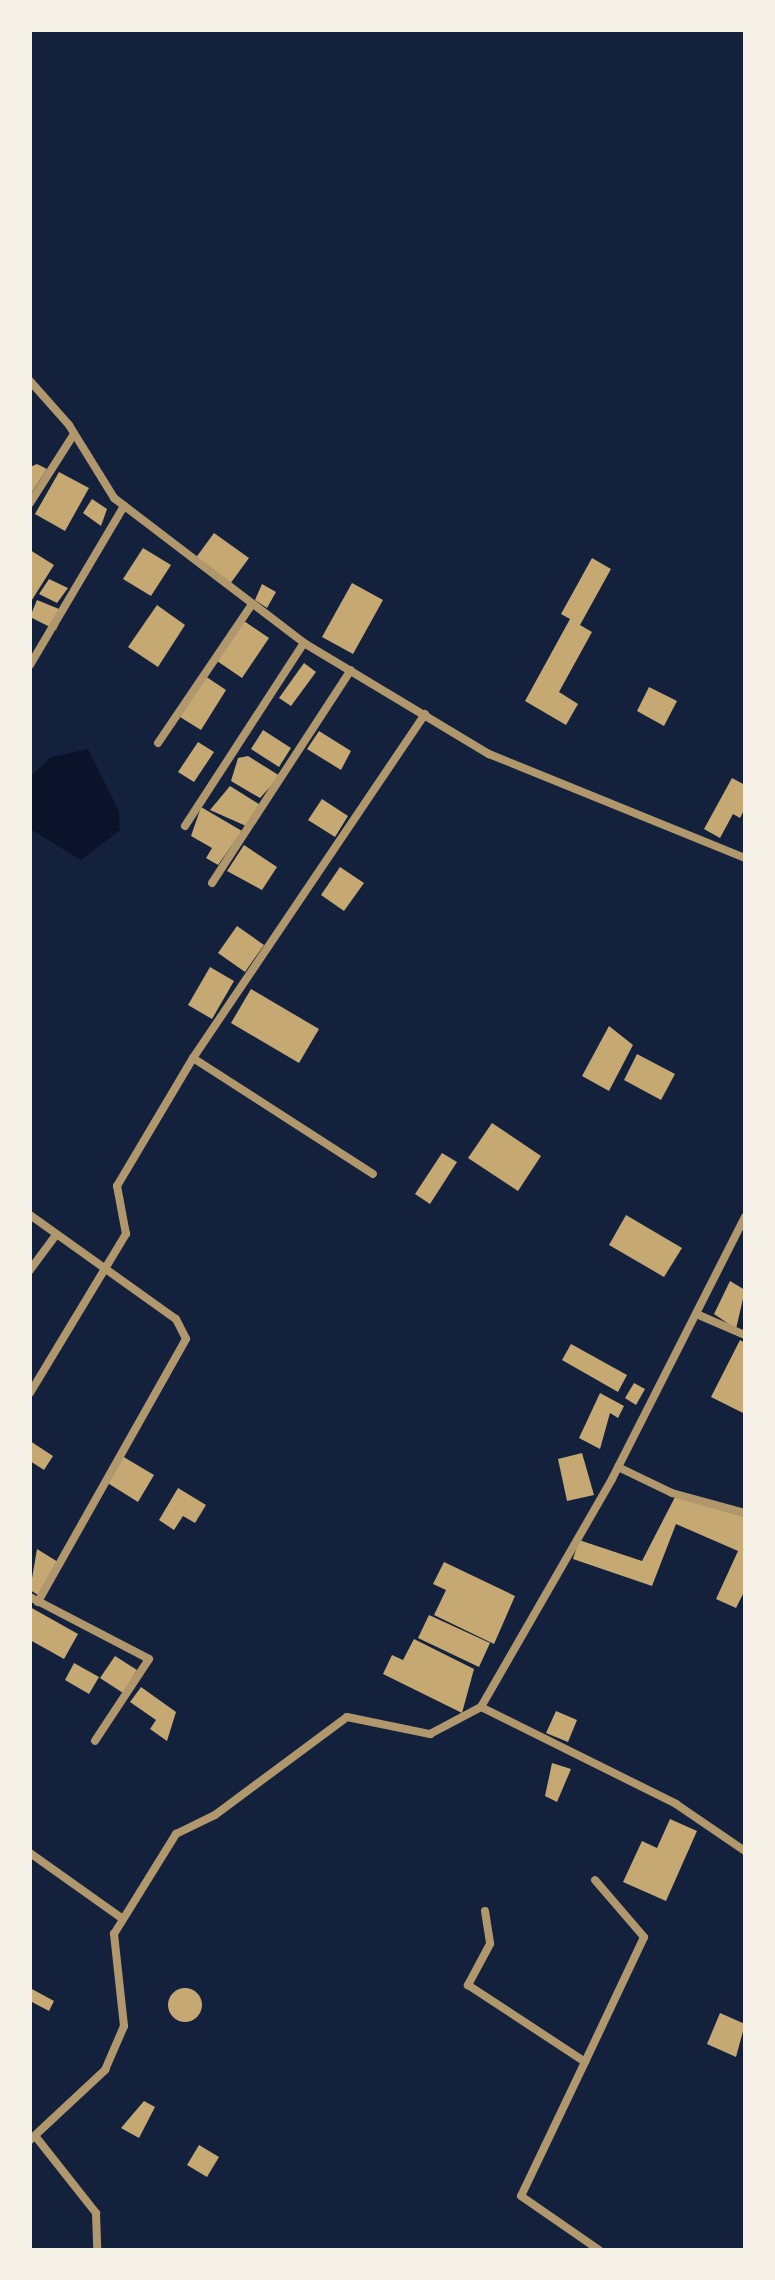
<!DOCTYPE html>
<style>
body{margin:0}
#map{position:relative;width:775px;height:2280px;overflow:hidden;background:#14213d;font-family:"Titillium Web",sans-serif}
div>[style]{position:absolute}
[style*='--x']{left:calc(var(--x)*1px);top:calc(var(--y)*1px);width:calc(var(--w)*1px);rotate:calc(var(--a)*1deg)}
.water>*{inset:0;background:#0b132b}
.building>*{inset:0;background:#c6a872}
.round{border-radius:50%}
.minor>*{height:8px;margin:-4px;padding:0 4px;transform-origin:4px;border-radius:4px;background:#b1986c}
span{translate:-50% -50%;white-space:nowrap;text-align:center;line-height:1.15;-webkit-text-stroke:6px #f6f1e7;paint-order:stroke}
.frame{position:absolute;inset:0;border:32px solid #f6f1e7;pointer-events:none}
</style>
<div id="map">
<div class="water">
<div style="clip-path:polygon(88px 749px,119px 811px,120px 830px,81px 860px,30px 829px,30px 777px,51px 757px)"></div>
</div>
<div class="building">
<div style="clip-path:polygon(37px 464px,47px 469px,30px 495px,30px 467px)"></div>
<div style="clip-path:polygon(59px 472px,89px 488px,65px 531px,35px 514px)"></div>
<div style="clip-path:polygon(92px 499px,107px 509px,101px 526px,83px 513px)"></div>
<div style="clip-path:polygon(214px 533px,249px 558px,230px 584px,195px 559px)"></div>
<div style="clip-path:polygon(143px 548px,171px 565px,151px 596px,123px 579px)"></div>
<div style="clip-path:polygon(30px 550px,54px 565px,30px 603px)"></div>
<div style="clip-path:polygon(592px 558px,611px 569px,580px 625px,592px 632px,559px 692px,578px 704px,566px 725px,525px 701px,570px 619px,561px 614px)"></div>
<div style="clip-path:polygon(49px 579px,68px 588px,57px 603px,39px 594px)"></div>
<div style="clip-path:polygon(352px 583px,383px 600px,353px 654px,322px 637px)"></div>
<div style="clip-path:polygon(262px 584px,276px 592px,267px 608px,255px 600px)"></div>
<div style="clip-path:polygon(37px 600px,64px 611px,56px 630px,30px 617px)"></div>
<div style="clip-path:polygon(157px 605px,185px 625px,158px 667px,128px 647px)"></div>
<div style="clip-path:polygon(244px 621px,269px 638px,242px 678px,217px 661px)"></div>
<div style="clip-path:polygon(304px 663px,316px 672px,291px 706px,279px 698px)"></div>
<div style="clip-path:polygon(205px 676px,226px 690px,201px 730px,180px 717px)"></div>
<div style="clip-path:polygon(649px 687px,677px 701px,664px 726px,637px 711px)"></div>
<div style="clip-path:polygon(263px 730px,291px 748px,279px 767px,251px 749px)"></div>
<div style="clip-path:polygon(319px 731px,351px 751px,341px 770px,307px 749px)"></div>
<div style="clip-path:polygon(198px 742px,214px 752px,194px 782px,178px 772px)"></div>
<div style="clip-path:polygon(248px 756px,280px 776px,260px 798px,231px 781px,238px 758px)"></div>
<div style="clip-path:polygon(732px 778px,745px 785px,745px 808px,740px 818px,733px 814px,720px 838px,704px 829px)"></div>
<div style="clip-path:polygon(230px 786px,259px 804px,246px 826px,210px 810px)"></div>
<div style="clip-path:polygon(322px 799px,348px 816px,335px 837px,308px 820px)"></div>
<div style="clip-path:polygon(201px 807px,242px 831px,218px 865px,206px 858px,212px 848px,191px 836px)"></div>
<div style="clip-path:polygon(244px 845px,277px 867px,262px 890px,227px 871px)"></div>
<div style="clip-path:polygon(340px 867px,364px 883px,344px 911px,321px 895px)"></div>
<div style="clip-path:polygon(237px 926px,264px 945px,245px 972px,218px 953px)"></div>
<div style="clip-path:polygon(210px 967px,234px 981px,212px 1019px,188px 1005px)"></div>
<div style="clip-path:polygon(251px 989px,319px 1029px,299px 1063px,231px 1023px)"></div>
<div style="clip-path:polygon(609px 1026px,633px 1045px,609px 1091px,582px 1076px)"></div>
<div style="clip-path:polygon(637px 1054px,675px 1074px,661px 1100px,624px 1080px)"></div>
<div style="clip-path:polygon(492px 1123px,541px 1156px,518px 1191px,468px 1158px)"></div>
<div style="clip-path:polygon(442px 1153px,457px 1162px,430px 1204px,415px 1194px)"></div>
<div style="clip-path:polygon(626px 1215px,682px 1248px,664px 1277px,609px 1245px)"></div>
<div style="clip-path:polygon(730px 1281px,745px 1290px,736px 1329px,714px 1314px)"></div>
<div style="clip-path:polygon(740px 1340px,745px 1343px,745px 1414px,711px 1397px)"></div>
<div style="clip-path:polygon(571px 1344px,627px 1375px,618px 1392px,562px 1360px)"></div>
<div style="clip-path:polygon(634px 1383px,645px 1389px,636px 1405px,625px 1398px)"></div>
<div style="clip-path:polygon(600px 1393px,624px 1406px,618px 1418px,610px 1413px,600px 1449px,579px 1438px)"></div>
<div style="clip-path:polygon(30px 1441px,53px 1456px,44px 1470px,30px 1461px)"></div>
<div style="clip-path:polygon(582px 1453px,594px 1495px,567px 1501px,558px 1459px)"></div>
<div style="clip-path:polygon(122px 1456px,154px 1475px,138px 1502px,106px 1482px)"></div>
<div style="clip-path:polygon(178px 1488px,206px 1505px,195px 1523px,183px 1516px,174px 1530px,159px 1520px)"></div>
<div style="clip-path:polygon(675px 1497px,745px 1517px,745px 1590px,736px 1608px,716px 1599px,738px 1551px,676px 1524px,652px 1586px,573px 1559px,579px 1540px,642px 1561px)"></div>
<div style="clip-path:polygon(37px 1549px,58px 1562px,38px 1595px,30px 1590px)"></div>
<div style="clip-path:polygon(444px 1562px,515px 1596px,494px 1644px,434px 1615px,446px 1590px,433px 1584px)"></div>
<div style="clip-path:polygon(30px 1607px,78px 1634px,64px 1659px,30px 1640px)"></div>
<div style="clip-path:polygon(429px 1615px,490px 1643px,479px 1667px,418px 1638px)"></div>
<div style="clip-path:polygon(414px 1639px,474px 1669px,462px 1713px,383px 1674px,392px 1655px,403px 1660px)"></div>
<div style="clip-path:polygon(115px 1656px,137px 1670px,123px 1693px,100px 1678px)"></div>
<div style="clip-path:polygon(74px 1663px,99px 1677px,89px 1694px,65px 1680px)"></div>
<div style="clip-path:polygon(141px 1687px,176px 1712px,167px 1741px,150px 1729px,156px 1720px,130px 1702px)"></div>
<div style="clip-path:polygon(556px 1711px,577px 1720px,568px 1742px,546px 1733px)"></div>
<div style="clip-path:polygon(552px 1763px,571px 1769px,557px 1802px,545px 1796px)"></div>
<div style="clip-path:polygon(670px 1819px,697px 1831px,666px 1901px,623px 1882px,642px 1841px,657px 1848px)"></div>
<div style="clip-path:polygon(30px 1988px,54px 2001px,49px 2011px,30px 2001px)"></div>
<div class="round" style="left:168px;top:1988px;width:34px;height:34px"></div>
<div style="clip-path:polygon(720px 2013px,745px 2024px,736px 2057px,707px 2044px)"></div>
<div style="clip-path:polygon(144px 2101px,155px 2107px,139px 2138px,121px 2128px)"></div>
<div style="clip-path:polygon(199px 2145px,219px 2157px,207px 2177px,187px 2165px)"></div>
</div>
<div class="minor">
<div style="--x:30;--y:381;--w:59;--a:48.4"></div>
<div style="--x:69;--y:425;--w:86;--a:58.3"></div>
<div style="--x:114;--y:498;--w:239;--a:37.3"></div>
<div style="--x:304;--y:643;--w:216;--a:31"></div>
<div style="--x:489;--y:754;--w:276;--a:22.1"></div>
<div style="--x:30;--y:503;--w:82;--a:-57.5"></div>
<div style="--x:30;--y:665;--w:185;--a:-59.4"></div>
<div style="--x:158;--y:743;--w:168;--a:-55.9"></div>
<div style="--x:185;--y:826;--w:218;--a:-57"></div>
<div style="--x:212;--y:883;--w:254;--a:-56.9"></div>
<div style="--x:193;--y:1058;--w:214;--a:32.8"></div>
<div style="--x:30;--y:1215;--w:179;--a:35.5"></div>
<div style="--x:176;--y:1319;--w:22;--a:63"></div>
<div style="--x:186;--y:1339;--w:302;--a:119.4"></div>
<div style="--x:30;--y:1270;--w:44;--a:-53.4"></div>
<div style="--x:701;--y:1316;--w:48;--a:23.4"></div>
<div style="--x:30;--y:1393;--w:186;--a:-58.9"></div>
<div style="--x:126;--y:1234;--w:49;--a:-100.6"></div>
<div style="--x:117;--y:1186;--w:149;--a:-59.3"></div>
<div style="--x:193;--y:1058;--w:415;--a:-56"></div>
<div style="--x:618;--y:1467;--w:60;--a:25.7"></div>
<div style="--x:672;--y:1493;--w:76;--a:15.3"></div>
<div style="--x:30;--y:1597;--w:134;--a:27.5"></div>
<div style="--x:149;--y:1659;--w:98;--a:123.4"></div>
<div style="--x:481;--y:1707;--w:263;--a:-60.1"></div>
<div style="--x:612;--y:1479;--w:294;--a:-63.1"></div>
<div style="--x:481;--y:1707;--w:218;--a:26.4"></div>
<div style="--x:676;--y:1804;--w:83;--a:34.3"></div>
<div style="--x:30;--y:1853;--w:114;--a:35.4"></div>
<div style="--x:485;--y:1911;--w:33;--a:81"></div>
<div style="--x:490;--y:1944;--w:47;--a:118.2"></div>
<div style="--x:468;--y:1985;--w:140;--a:33.3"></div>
<div style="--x:585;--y:2062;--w:148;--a:115.5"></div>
<div style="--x:521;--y:2196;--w:95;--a:34.7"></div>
<div style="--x:585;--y:2062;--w:138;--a:-64.7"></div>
<div style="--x:644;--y:1937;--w:75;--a:-130.7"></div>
<div style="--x:36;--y:2137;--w:97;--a:51.7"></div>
<div style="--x:96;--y:2213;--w:37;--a:88"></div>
<div style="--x:30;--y:2140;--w:103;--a:-43"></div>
<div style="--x:105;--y:2070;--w:48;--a:-66.6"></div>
<div style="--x:124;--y:2026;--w:93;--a:-96.2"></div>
<div style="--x:114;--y:1934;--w:118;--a:-58.2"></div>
<div style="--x:176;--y:1834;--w:43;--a:-26"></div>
<div style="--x:215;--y:1815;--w:164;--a:-36.6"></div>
<div style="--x:347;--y:1717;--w:85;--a:11.6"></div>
<div style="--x:430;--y:1734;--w:58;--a:-27.9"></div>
</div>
<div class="frame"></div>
</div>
